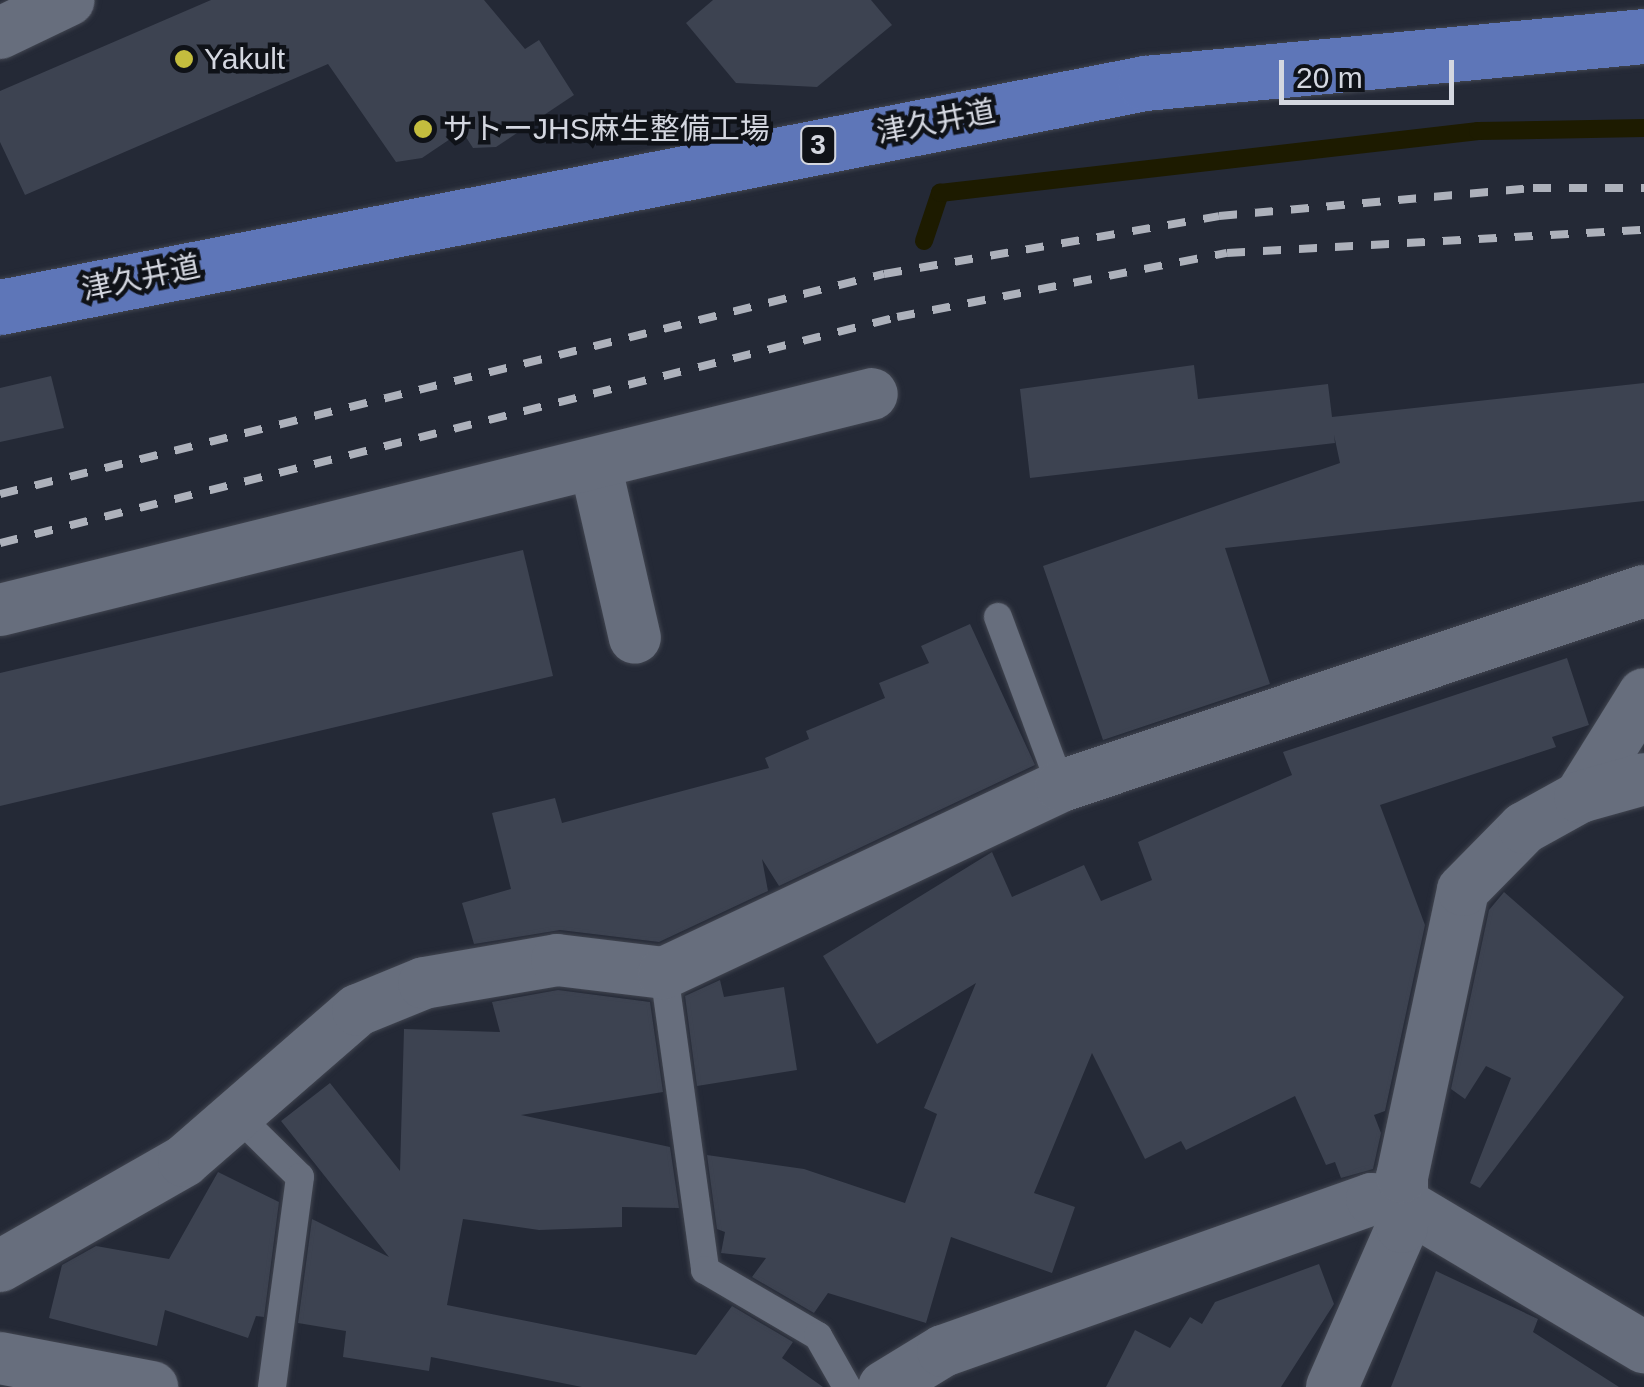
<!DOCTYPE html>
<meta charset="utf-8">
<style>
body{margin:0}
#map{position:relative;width:1644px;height:1387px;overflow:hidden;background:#242936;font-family:Arial,"Noto Sans JP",sans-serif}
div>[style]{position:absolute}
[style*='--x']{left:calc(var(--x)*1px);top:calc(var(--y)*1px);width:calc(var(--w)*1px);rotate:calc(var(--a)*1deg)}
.stream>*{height:18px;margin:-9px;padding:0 9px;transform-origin:9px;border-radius:9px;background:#1d1b00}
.building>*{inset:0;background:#3d4351}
.roads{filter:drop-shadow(0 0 2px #414550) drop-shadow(0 0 2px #414550)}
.lane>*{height:28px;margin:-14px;padding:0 14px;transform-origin:14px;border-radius:14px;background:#676e7d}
.street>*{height:52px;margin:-26px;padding:0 26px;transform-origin:26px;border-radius:26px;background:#676e7d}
.primary>*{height:55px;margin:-27.5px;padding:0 27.5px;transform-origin:27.5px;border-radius:27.5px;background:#5e76b8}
.rail>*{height:8px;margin-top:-4px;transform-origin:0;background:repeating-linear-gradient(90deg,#adb1bb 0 18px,transparent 0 36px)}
.dots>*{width:28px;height:28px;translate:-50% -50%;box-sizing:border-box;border:5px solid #0f1218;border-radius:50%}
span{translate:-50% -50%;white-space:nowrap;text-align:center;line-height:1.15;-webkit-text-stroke:9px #0f1218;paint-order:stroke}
.shield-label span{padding:2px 8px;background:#0f1218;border:2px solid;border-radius:8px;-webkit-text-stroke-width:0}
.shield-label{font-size:28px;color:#d4d7e0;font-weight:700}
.poi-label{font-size:30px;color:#d4d7e0}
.left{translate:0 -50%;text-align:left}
.street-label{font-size:30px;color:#d4d7e0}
.scale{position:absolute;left:1279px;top:60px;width:175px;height:45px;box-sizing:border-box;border:5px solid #d4d7e0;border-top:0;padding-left:12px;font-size:30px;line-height:35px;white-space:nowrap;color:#d4d7e0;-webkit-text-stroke:8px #0f1218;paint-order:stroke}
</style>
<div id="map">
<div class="stream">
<div style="--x:924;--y:241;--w:51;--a:-71.6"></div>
<div style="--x:940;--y:193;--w:542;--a:-6.57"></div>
<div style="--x:1478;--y:131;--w:166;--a:-1"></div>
</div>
<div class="building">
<div style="clip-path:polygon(211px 0,484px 0,525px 49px,539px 40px,574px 95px,496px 147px,473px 148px,462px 131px,422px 158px,396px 162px,328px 64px,25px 195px,0 142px,0 91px)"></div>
<div style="clip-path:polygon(713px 0,871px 0,892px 25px,817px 87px,736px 83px,686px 23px)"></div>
<div style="clip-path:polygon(1194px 365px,1198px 399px,1328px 384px,1332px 417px,1644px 383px,1644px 501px,1225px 548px,1270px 684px,1103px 740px,1043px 566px,1340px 463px,1334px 435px,1335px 443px,1030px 478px,1020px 389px)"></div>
<div style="clip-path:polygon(51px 376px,64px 428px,0 442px,0 388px)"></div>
<div style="clip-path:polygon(523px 550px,553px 676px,0 806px,0 673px)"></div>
<div style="clip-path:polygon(970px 624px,1035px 765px,779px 886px,762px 859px,768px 891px,659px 942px,560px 930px,474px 944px,462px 903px,511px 889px,492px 813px,555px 798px,562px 823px,769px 768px,765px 758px,809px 739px,806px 731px,885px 698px,879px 683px,929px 663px,921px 646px)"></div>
<div style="clip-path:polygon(1567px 658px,1589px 725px,1552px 737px,1556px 747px,1380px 805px,1425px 925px,1385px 1111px,1374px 1115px,1381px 1133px,1373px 1169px,1341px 1178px,1335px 1162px,1326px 1165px,1295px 1096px,1186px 1150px,1181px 1141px,1145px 1159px,1092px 1053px,1034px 1193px,1075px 1207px,1052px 1273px,951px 1237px,926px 1323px,828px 1293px,814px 1313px,752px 1277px,766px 1258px,721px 1253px,725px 1232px,717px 1229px,707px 1155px,804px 1169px,905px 1203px,937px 1114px,924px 1108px,976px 983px,877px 1044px,823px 956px,992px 852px,1012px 897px,1084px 865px,1101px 901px,1152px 880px,1138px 842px,1292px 775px,1283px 752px)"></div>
<div style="clip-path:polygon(1504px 892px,1624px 997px,1480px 1188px,1470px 1183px,1511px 1078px,1486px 1066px,1465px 1099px,1451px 1089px,1489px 910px)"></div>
<div style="clip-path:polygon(720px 980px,724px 997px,784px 987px,797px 1070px,697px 1086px,685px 996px)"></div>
<div style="clip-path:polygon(558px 990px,650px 1002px,663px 1092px,521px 1115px,670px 1147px,679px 1208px,622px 1207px,622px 1227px,539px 1230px,463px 1219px,447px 1305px,696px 1355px,732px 1306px,793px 1342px,782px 1358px,823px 1387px,582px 1387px,431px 1357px,429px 1371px,343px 1357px,346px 1331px,298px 1323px,312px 1219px,389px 1257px,281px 1121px,330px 1083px,400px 1171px,404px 1029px,500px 1032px,492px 1002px)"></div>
<div style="clip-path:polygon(218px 1172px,279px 1202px,264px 1317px,256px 1316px,248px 1338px,165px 1310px,157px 1346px,49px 1318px,62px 1265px,96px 1246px,169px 1259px)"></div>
<div style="clip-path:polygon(1319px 1264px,1334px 1304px,1281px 1387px,1106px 1387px,1135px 1330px,1170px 1348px,1190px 1317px,1202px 1324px,1215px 1302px)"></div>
<div style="clip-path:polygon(1436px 1271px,1538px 1319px,1533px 1332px,1619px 1387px,1391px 1387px)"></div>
</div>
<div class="roads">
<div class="lane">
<div style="--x:998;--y:617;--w:180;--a:69.6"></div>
<div style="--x:664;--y:973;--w:300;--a:82.1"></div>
<div style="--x:705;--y:1270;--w:131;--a:30.3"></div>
<div style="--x:818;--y:1336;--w:59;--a:60.4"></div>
<div style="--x:242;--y:1120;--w:81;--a:44.5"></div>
<div style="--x:300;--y:1177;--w:212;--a:97.6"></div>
</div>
<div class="street">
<div style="--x:0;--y:33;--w:76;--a:-25.6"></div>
<div style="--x:596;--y:468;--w:174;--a:77.1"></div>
<div style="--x:0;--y:610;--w:898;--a:-13.91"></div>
<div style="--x:1580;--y:797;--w:121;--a:-58.1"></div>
<div style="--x:0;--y:1266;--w:212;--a:-29.7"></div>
<div style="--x:184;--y:1161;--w:230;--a:-41"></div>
<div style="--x:358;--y:1010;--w:71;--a:-22.2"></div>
<div style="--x:424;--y:983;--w:135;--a:-9.8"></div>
<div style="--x:557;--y:960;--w:108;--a:6.9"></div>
<div style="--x:664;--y:973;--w:439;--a:-25.2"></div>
<div style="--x:1061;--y:786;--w:615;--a:-18.49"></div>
<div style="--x:0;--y:1358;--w:155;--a:10.8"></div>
<div style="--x:884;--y:1387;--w:69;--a:-31.4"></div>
<div style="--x:943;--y:1351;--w:455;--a:-19.5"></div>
<div style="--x:1372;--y:1199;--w:30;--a:8"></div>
<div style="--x:1402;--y:1203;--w:282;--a:30.8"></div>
<div style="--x:1332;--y:1387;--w:175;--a:-66.4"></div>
<div style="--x:1402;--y:1227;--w:50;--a:-90"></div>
<div style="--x:1402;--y:1177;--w:293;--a:-78"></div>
<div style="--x:1463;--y:890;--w:87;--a:-45.5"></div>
<div style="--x:1524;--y:828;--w:64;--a:-29"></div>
<div style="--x:1580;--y:797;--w:66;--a:-15.7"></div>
</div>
<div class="primary">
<div style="--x:0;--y:307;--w:1167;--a:-11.07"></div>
<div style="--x:1145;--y:83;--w:501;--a:-5.38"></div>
</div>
</div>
<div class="rail">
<div style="--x:0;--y:494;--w:911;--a:-13.98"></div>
<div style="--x:884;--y:274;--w:340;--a:-9.8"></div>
<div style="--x:1219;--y:216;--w:315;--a:-5.1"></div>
<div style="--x:1533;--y:188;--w:111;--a:0"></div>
<div style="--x:0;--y:543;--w:925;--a:-14.14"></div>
<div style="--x:897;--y:317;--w:336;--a:-11"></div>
<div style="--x:1227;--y:253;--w:418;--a:-3.2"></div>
</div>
<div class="dots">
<div style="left:184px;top:59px;background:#c4bd3e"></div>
<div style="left:423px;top:129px;background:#c4bd3e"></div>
</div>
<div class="shield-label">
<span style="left:818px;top:145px">3</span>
</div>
<div class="poi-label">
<span class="left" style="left:204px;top:59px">Yakult</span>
<span class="left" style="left:443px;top:129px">サトーJHS麻生整備工場</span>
</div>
<div class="street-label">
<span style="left:936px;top:122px;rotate:-11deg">津久井道</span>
<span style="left:141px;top:278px;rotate:-12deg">津久井道</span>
</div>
<div class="scale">20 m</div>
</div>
